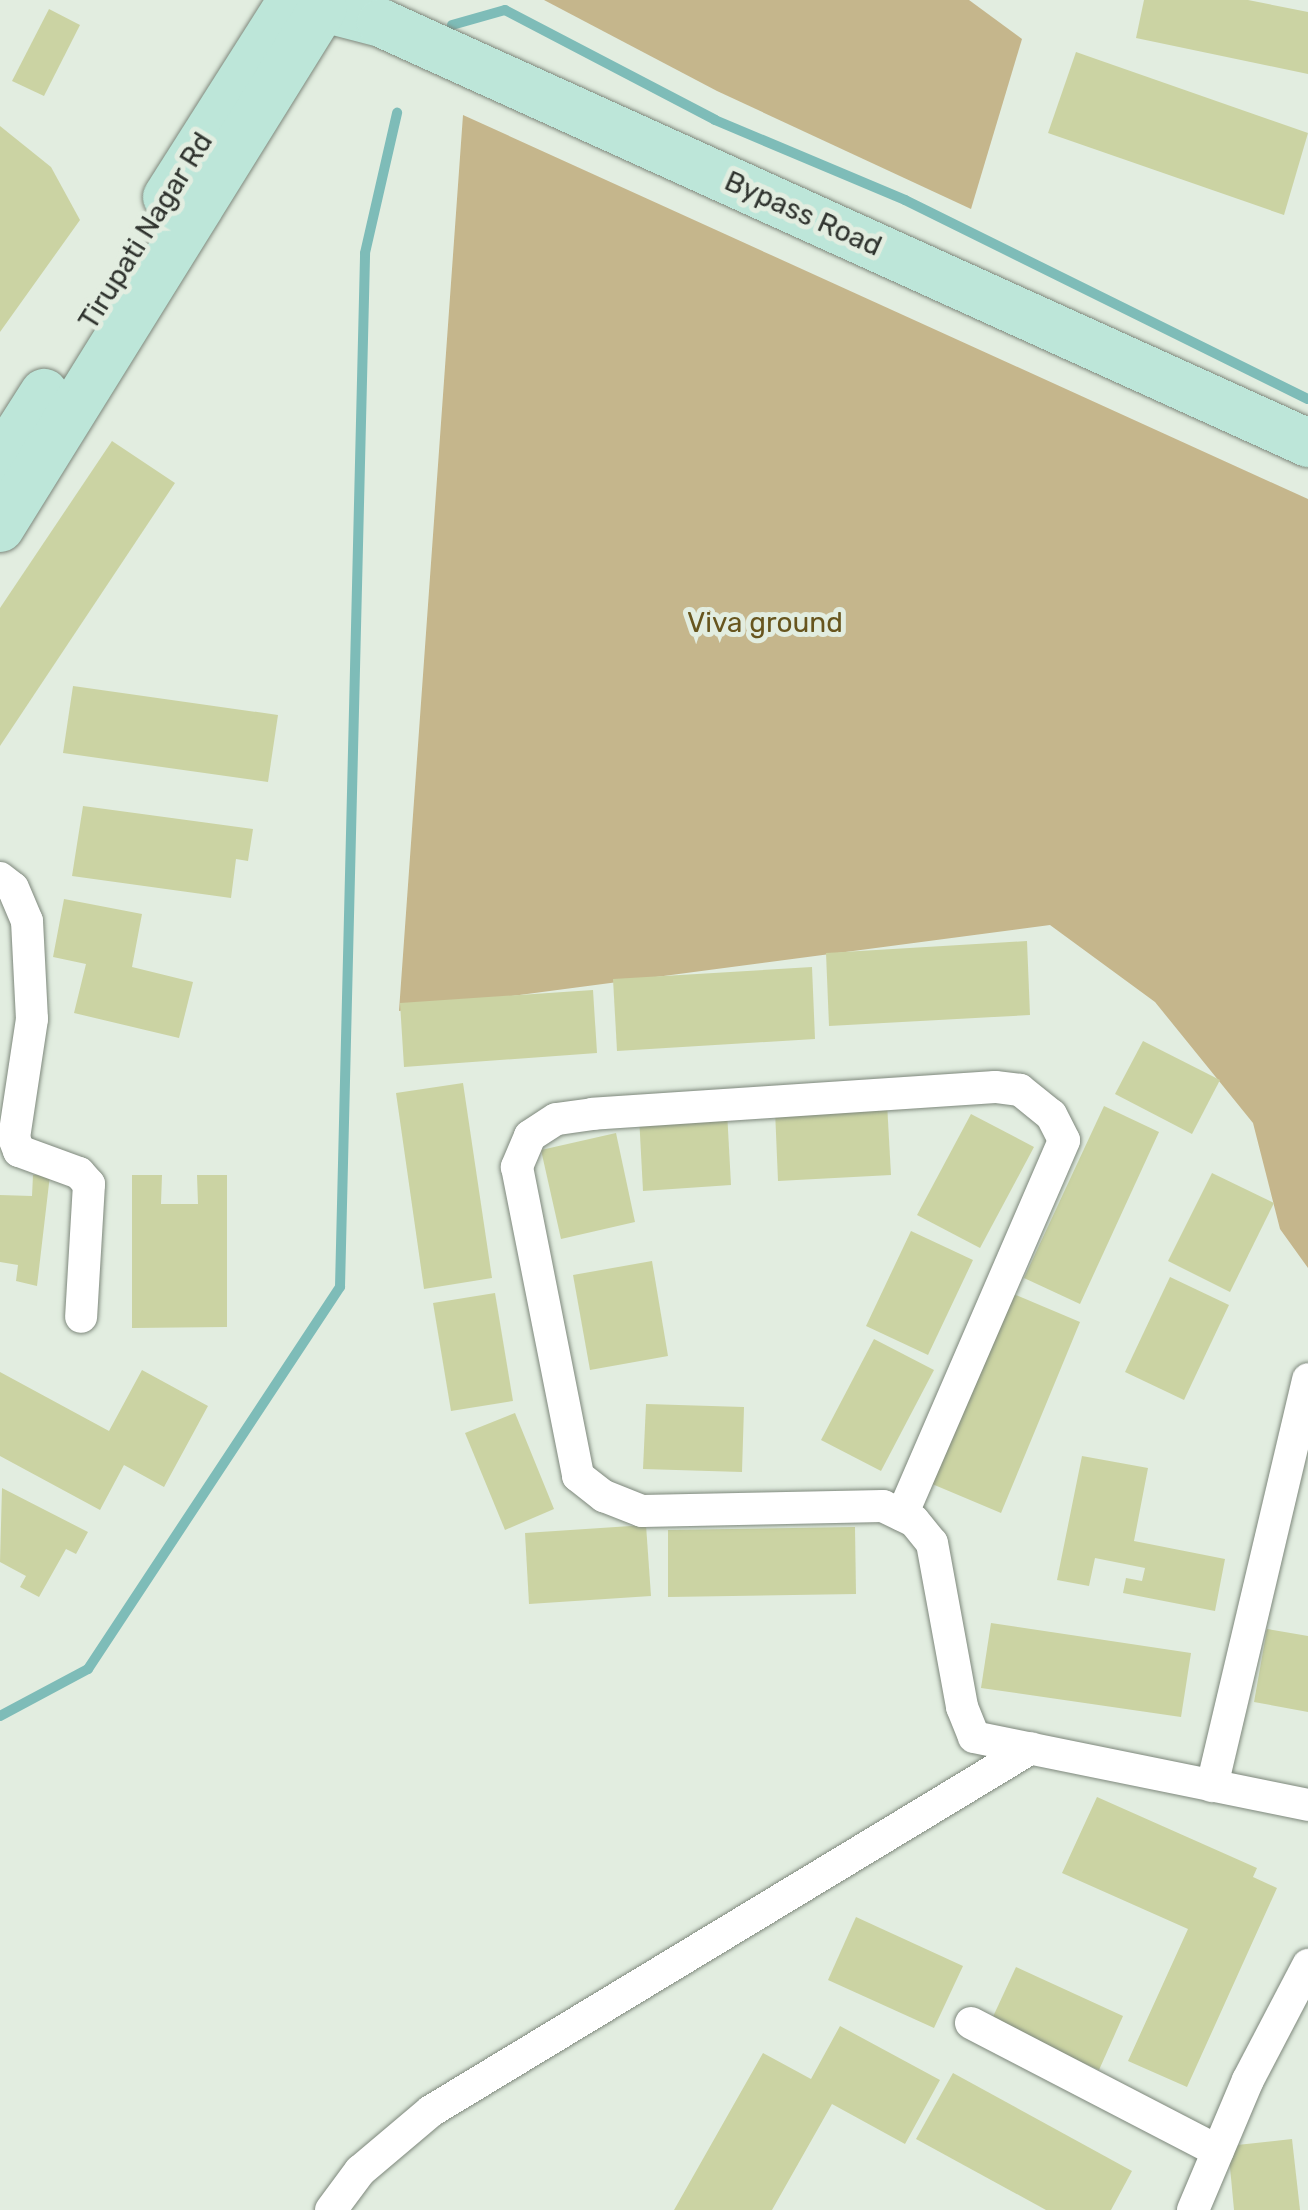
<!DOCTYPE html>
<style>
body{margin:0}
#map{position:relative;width:1308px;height:2210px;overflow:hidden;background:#e2ede0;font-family:Rubik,sans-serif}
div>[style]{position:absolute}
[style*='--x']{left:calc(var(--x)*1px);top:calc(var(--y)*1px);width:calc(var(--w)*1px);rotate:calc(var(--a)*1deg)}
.green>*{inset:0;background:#c5b68c}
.stream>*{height:10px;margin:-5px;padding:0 5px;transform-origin:5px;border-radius:5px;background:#7ebcb8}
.building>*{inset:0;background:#cbd3a3}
.roads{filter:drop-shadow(0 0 2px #7e887c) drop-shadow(0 0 2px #7e887c)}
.street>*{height:32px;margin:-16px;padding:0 16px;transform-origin:16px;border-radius:16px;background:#fff}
.secondary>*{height:48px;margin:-24px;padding:0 24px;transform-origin:24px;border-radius:24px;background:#bde6d9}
span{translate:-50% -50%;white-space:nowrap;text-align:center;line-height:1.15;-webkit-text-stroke:10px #e2ede0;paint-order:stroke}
.street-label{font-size:28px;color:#30342f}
.park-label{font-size:28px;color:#67551e}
</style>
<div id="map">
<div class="green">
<div style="clip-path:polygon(544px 0,969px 0,1022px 39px,971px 209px,717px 91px)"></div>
<div style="clip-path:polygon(463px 115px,1308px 499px,1308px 1268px,1280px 1229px,1253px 1123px,1155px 1002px,1050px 925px,399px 1011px)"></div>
</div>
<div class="stream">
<div style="--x:452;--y:25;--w:55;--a:-15.8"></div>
<div style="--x:505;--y:10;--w:237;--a:27.6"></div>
<div style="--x:715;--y:120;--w:206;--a:22.8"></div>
<div style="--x:905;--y:200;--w:449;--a:26.3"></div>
<div style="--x:0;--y:1716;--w:100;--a:-28.1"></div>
<div style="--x:88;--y:1669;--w:458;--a:-56.6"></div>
<div style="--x:340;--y:1287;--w:1034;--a:-88.61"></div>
<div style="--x:365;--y:253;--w:144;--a:-77.1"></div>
</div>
<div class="building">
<div style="clip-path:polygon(1144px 0,1248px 0,1308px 12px,1308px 74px,1136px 38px)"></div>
<div style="clip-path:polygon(49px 9px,80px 25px,44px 96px,12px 81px)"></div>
<div style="clip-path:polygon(1076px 52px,1308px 133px,1284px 215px,1048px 133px)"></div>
<div style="clip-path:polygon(0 126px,51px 167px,80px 220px,0 332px)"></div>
<div style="clip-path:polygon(112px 441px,175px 483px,0 746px,0 608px)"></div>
<div style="clip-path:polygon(73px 686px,278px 715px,268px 782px,63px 753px)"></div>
<div style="clip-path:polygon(83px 806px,253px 829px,248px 861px,236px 859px,231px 898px,72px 876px)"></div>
<div style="clip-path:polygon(64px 899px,142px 914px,132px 967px,193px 982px,179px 1038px,74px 1013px,86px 964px,53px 957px)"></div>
<div style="clip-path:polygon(1027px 941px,1030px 1015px,829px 1026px,826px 953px)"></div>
<div style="clip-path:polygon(812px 967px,815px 1039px,617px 1051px,613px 979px)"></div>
<div style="clip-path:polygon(593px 990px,597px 1053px,404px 1067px,400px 1003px)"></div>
<div style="clip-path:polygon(1143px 1041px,1220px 1080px,1192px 1134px,1115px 1094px)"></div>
<div style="clip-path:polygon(463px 1083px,492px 1278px,424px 1289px,396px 1093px)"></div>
<div style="clip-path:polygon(887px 1103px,891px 1175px,778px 1181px,775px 1110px)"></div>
<div style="clip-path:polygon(1104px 1106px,1159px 1132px,1080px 1304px,1024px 1278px)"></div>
<div style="clip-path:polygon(727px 1111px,731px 1185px,643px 1191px,639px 1116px)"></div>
<div style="clip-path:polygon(971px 1114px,1034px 1147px,980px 1248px,917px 1215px)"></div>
<div style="clip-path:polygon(616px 1133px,635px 1222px,561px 1239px,541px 1150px)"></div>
<div style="clip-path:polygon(1212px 1173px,1274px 1203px,1230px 1292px,1168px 1261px)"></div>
<div style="clip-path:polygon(33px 1175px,50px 1175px,37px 1286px,16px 1281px,18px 1265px,0 1262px,0 1195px,32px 1196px)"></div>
<div style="clip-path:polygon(132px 1175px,162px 1175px,161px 1204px,198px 1204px,197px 1175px,227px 1175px,227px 1327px,132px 1328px)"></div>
<div style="clip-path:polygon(911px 1231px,973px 1260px,928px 1355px,866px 1326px)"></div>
<div style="clip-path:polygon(652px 1261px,668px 1356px,590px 1370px,573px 1275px)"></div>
<div style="clip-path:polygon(1170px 1277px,1229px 1305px,1184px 1400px,1125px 1372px)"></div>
<div style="clip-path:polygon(1004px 1290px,1080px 1322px,1001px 1513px,925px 1481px)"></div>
<div style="clip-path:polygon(495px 1293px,513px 1401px,451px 1411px,433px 1303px)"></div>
<div style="clip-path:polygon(874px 1339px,934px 1370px,881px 1471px,821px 1440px)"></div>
<div style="clip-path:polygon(142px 1370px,208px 1406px,164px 1487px,124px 1465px,100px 1510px,0 1456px,0 1372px,109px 1431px)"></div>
<div style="clip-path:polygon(646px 1404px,744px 1407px,742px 1472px,643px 1469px)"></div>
<div style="clip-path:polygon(515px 1413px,554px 1509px,505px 1530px,465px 1433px)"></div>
<div style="clip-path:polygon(1082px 1456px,1148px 1468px,1134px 1541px,1225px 1559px,1215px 1611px,1123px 1593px,1126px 1578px,1142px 1581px,1145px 1568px,1095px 1558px,1089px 1586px,1057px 1580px)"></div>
<div style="clip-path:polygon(2px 1488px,88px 1532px,76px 1554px,66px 1549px,39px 1597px,20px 1587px,26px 1576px,0 1562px)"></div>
<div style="clip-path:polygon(646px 1525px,651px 1596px,529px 1604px,525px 1533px)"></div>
<div style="clip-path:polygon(855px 1527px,856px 1594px,668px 1597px,668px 1530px)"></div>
<div style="clip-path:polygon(991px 1623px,1191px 1653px,1181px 1717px,981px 1688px)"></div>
<div style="clip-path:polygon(1267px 1629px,1308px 1636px,1308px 1712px,1254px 1702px)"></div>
<div style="clip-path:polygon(1097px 1797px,1257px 1868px,1253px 1877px,1277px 1888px,1187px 2087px,1128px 2061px,1188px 1929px,1062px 1873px)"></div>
<div style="clip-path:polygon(856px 1917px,963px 1966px,934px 2028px,828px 1980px)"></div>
<div style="clip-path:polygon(1016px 1967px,1123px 2016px,1099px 2070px,991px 2021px)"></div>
<div style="clip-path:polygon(840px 2026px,940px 2080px,905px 2144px,832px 2104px,772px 2210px,674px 2210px,763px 2053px,811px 2079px)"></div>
<div style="clip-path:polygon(953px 2073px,1132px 2171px,1111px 2210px,1046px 2210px,916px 2139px)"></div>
<div style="clip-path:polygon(1292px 2139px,1300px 2210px,1234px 2210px,1228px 2146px)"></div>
</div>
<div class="roads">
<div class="street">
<div style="--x:0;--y:878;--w:16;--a:38"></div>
<div style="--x:13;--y:888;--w:36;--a:67"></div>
<div style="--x:27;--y:921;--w:98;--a:87.1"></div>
<div style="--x:32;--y:1019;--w:120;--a:98.6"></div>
<div style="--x:14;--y:1138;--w:14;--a:69"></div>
<div style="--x:19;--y:1151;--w:64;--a:20.1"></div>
<div style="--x:79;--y:1173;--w:15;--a:48"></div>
<div style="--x:89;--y:1184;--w:133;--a:93.4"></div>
<div style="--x:902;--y:1515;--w:408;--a:-66.6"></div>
<div style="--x:1064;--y:1140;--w:28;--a:-117"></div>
<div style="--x:1051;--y:1115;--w:40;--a:-141"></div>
<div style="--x:1020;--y:1090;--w:25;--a:-173"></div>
<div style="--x:995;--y:1087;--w:403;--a:176.2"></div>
<div style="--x:593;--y:1114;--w:37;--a:172"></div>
<div style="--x:556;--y:1119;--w:31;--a:147"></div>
<div style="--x:530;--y:1136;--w:34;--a:113"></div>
<div style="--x:517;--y:1167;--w:315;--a:78.8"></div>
<div style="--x:578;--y:1476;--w:33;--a:38"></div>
<div style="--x:604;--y:1496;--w:41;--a:21.5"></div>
<div style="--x:642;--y:1511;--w:241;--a:-1.2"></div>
<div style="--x:883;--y:1506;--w:34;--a:26"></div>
<div style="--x:914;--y:1521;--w:28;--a:51"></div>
<div style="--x:932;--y:1543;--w:167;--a:79.6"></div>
<div style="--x:962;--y:1707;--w:32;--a:68"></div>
<div style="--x:974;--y:1737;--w:341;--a:11.5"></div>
<div style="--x:1212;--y:1786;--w:418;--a:-76.7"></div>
<div style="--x:971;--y:2023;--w:278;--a:27.4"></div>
<div style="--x:331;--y:2210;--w:49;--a:-53.4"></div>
<div style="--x:360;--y:2171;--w:93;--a:-40.2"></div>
<div style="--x:431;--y:2111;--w:701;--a:-31.17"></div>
<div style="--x:1193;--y:2210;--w:141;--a:-67.1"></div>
<div style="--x:1248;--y:2080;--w:130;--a:-62.4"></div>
</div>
<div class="secondary">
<div style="--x:293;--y:0;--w:91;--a:14.6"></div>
<div style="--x:381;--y:23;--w:1018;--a:24.37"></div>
<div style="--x:167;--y:197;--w:233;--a:-57.6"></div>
<div style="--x:0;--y:462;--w:82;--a:-57.5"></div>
<div style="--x:0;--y:528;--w:612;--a:-58.15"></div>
</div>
</div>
<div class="street-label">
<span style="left:803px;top:214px;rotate:24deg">Bypass Road</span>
<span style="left:146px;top:231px;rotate:-58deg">Tirupati Nagar Rd</span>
</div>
<div class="park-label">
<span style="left:765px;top:623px">Viva ground</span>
</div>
</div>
